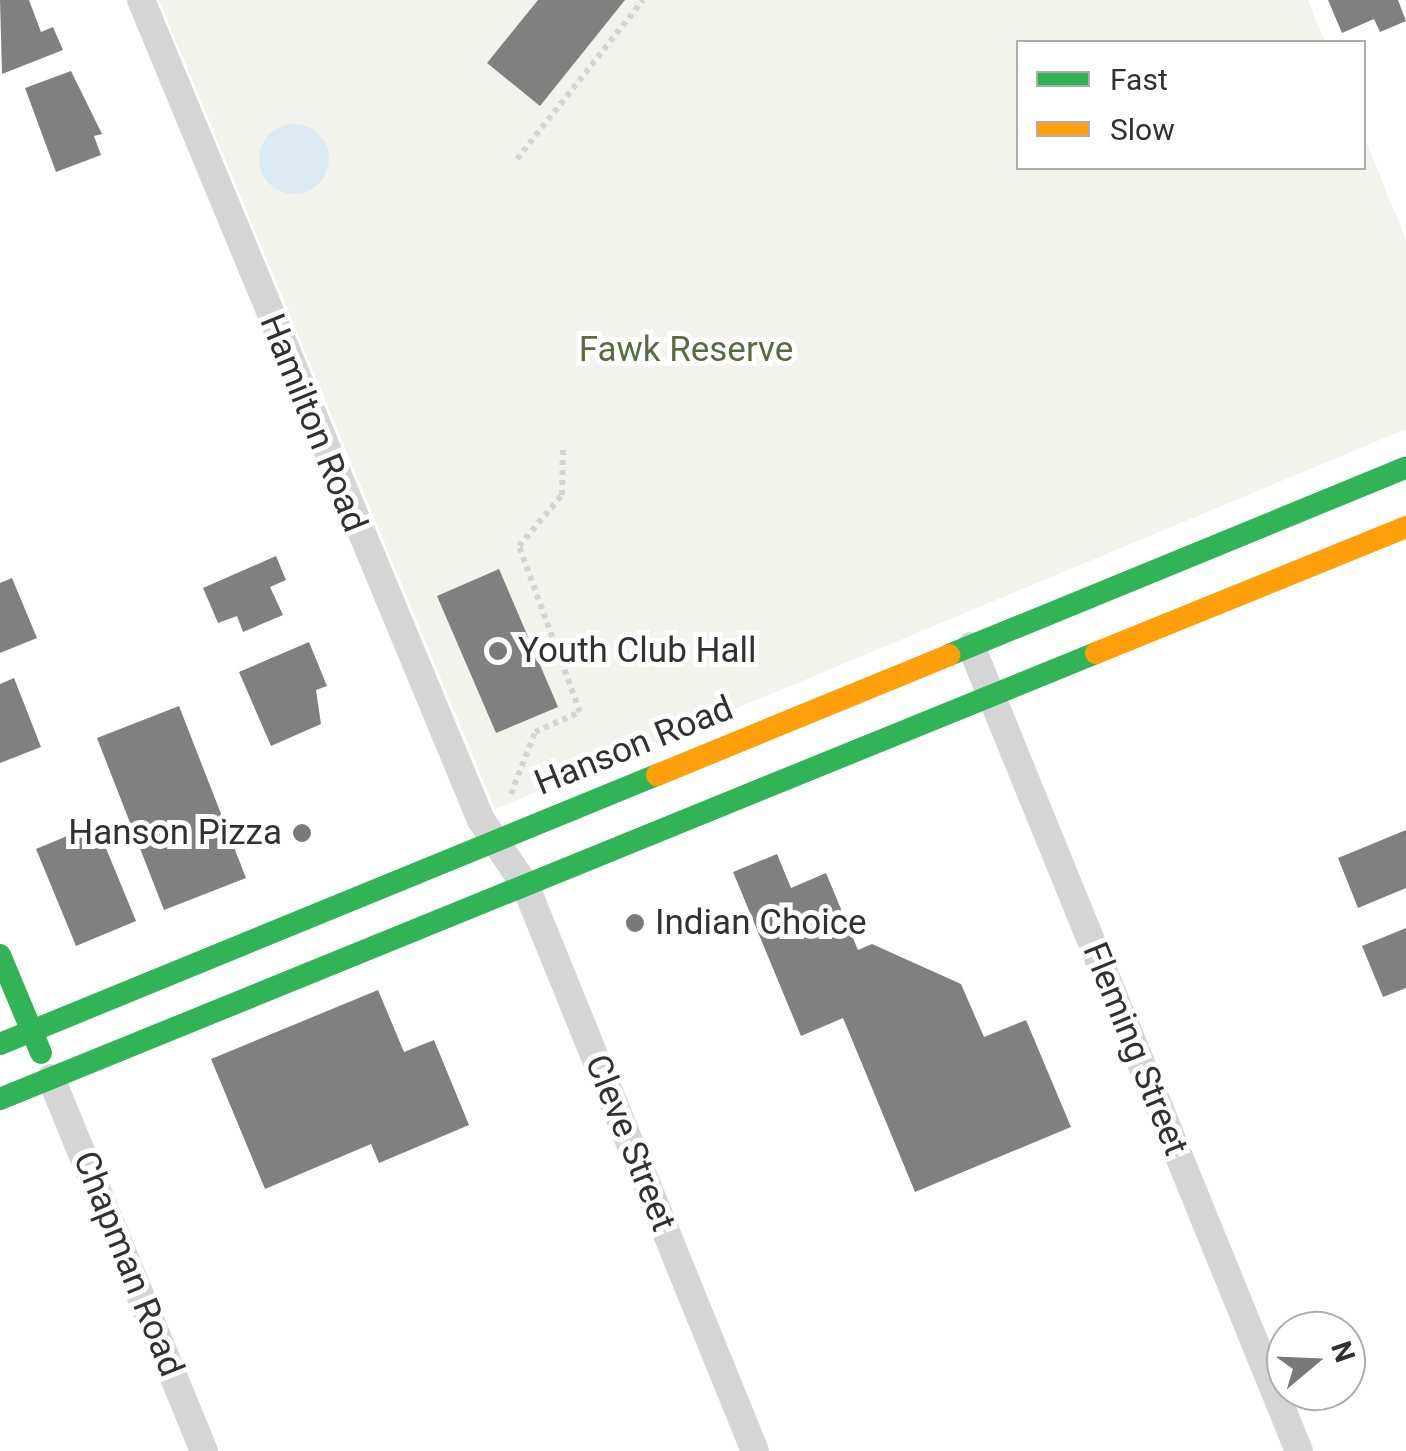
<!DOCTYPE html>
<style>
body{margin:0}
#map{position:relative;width:1406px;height:1451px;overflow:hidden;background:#fff;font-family:Roboto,sans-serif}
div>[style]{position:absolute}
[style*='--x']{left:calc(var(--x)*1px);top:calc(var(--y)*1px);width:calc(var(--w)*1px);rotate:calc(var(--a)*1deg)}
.green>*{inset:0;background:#f1f3ec}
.water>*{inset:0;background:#dcebf2}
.round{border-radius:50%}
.building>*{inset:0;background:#808080}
.path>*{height:6px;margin-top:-3px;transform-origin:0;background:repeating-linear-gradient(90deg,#d4d4d4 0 5px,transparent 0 10px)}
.street>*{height:28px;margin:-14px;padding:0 14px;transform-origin:14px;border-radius:14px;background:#d5d5d5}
.fast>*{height:22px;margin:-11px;padding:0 11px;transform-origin:11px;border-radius:11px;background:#30b455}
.slow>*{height:22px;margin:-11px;padding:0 11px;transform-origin:11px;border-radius:11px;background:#ff9f0a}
.dots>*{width:28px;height:28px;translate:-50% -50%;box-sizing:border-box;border:5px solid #fff;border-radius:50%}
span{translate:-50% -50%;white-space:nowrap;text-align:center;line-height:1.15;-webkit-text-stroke:10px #fff;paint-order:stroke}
.park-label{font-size:35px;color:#586c3f}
.street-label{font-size:35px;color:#313131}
.poi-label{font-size:35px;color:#313131}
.left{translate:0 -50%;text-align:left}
.right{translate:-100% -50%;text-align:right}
.legend{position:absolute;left:1016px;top:40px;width:350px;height:130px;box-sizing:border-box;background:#fff;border:2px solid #adadad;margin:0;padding:12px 18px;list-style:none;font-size:30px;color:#313131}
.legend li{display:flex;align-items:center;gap:20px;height:50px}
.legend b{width:50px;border:2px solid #adadad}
.north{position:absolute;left:1266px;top:1311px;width:100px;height:100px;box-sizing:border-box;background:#fff;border:2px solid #adadad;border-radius:50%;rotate:71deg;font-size:28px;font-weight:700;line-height:40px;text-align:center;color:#313131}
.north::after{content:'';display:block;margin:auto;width:35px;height:45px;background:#797979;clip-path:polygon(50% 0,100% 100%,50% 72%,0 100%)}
</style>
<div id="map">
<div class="green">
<div style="clip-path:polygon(159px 0,1308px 0,1325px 42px,1018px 42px,1018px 168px,1364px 168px,1364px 136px,1406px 240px,1406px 429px,495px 809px)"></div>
</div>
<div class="water">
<div class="round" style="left:259px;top:124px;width:70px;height:70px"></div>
</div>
<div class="building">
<div style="clip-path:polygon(0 0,29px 0,41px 32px,53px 27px,63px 50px,2px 74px)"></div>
<div style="clip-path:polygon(538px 0,625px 0,540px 106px,487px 63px)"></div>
<div style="clip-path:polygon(1328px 0,1398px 0,1406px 21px,1380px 32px,1374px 19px,1342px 33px)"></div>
<div style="clip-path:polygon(71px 71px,102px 134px,94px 136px,101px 155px,56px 172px,25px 88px)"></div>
<div style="clip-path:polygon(276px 556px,286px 580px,270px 587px,283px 615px,243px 632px,237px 616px,218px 623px,203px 588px)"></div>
<div style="clip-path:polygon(499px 569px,558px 707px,496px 733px,437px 596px)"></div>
<div style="clip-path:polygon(12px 578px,37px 638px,0 653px,0 583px)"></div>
<div style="clip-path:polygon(309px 642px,327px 686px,316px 690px,321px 724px,271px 746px,239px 672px)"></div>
<div style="clip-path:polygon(14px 678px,41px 747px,0 763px,0 684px)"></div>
<div style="clip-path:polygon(179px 706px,246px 878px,164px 910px,97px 738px)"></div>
<div style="clip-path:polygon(96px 824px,136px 921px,76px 946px,36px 849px)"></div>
<div style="clip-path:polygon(1406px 830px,1406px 888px,1358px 908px,1338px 858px)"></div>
<div style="clip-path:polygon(777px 854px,791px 888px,826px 873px,858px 950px,872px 944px,961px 984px,984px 1037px,1026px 1020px,1071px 1127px,915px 1192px,843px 1018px,801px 1036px,733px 872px)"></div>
<div style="clip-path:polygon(1406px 928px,1406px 988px,1383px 997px,1362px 946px)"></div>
<div style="clip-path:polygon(378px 990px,404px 1052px,434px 1040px,469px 1125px,379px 1163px,371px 1144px,265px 1189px,211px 1059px)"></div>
</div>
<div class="path">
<div style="--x:517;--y:159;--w:203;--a:-51.6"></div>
<div style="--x:511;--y:794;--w:66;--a:-68.8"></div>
<div style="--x:535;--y:732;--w:49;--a:-24"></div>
<div style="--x:580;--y:712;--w:177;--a:-110.2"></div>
<div style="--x:519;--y:546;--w:67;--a:-49.9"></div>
<div style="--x:562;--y:495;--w:46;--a:-88.8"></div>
</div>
<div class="street">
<div style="--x:141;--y:0;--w:888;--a:67.48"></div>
<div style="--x:481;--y:820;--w:78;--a:55.9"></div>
<div style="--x:525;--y:885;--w:611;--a:67.89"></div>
<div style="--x:971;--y:646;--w:869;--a:67.83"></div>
<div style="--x:51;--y:1078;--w:403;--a:67.7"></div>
</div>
<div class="fast">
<div style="--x:949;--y:655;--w:494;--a:-22.3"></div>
<div style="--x:0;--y:955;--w:106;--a:67.3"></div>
<div style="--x:0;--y:1044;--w:710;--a:-22.27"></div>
<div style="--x:0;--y:1099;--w:1183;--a:-22.14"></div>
</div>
<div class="slow">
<div style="--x:1096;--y:653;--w:335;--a:-22.1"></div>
<div style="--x:657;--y:775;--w:316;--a:-22.3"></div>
</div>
<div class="dots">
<div style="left:498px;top:651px;background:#797979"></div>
<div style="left:302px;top:833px;background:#797979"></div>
<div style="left:635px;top:923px;background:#797979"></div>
</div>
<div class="park-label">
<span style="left:686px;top:350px">Fawk Reserve</span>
</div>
<div class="street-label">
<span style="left:313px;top:423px;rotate:68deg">Hamilton Road</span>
<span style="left:634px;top:746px;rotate:-22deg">Hanson Road</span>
<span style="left:1135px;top:1049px;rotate:68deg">Fleming Street</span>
<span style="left:630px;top:1143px;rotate:68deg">Cleve Street</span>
<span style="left:128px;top:1264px;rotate:68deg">Chapman Road</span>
</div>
<div class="poi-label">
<span class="left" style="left:518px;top:651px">Youth Club Hall</span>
<span class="right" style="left:282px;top:833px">Hanson Pizza</span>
<span class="left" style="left:655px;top:923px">Indian Choice</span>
</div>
<ul class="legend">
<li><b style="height:12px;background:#30b455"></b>Fast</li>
<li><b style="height:12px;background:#ff9f0a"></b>Slow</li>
</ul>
<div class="north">N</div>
</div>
